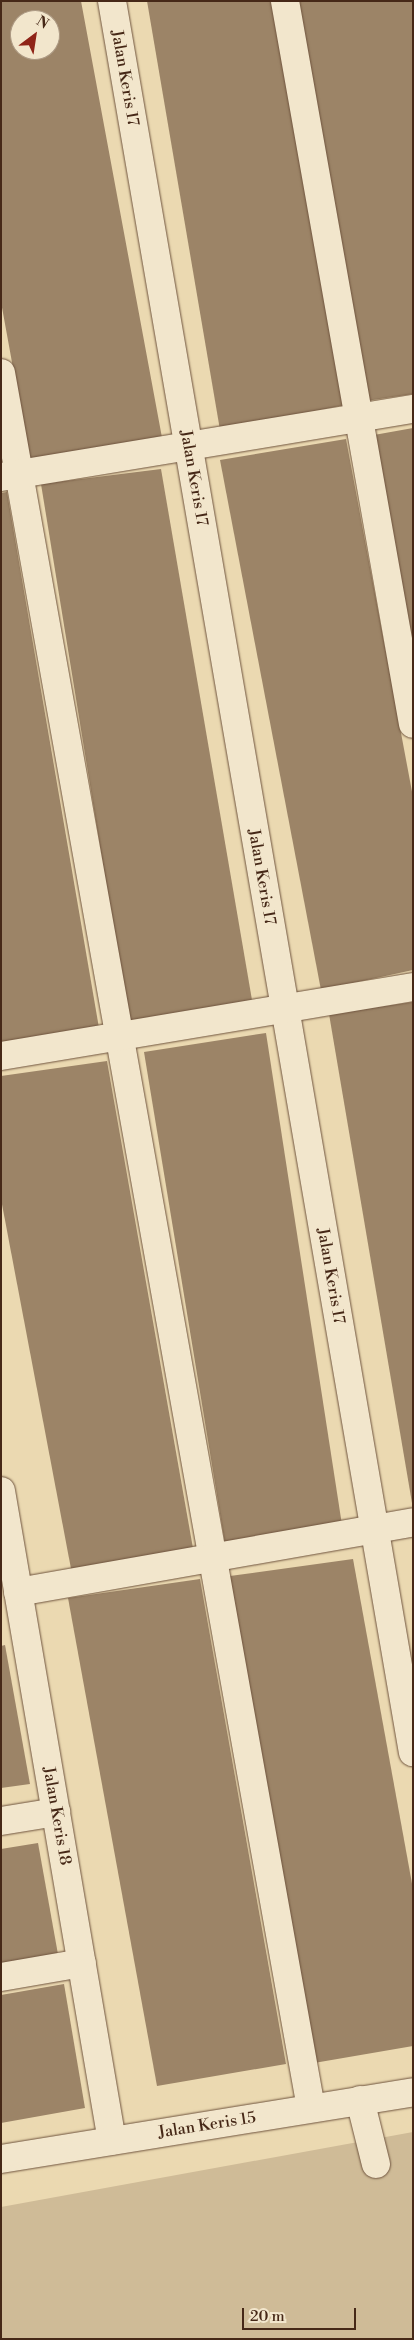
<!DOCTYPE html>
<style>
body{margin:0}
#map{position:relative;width:414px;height:2340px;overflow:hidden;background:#ebd9b1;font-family:"Libre Bodoni",serif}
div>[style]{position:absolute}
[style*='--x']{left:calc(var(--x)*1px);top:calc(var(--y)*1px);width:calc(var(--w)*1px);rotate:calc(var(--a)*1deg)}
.green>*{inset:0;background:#cfbb97}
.building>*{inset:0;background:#9c8467}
.roads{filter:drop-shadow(0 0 1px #6f543e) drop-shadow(0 0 1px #6f543e)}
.minor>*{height:28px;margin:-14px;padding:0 14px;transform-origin:14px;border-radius:14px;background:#f2e6cc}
span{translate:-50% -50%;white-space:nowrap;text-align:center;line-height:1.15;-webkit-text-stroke:4.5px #f2e6cc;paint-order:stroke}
.street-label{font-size:16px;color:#462817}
.frame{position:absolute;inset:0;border:2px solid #462817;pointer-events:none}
.north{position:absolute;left:10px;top:10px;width:50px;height:50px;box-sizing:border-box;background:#f2e6cc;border:1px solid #ad9a84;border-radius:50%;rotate:31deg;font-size:14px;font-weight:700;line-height:20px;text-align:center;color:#462817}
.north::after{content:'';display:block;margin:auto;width:18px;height:22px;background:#8f2418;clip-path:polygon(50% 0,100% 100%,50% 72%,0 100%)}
.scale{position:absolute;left:242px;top:2308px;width:114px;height:22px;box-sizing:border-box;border:2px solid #462817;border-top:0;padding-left:6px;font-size:15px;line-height:18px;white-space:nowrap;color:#462817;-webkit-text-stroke:4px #f2e6cc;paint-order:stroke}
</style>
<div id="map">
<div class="green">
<div style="clip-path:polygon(413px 2132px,413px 2339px,1px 2339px,1px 2207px)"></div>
</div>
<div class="building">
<div style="clip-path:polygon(evenodd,1px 1px,81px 1px,163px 443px,30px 461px,1px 302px,1px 1px,20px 20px,50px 20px,50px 50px,20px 50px,20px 20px)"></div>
<div style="clip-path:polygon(147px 1px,273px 1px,345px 405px,220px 430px)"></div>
<div style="clip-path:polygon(297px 1px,413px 1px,413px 394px,366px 401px)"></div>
<div style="clip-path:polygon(413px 428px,413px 646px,374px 435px)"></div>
<div style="clip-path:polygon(346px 439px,413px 797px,413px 970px,321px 990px,220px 460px)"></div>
<div style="clip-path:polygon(161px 469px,252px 1000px,129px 1024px,41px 484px)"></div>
<div style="clip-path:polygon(7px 492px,99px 1028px,1px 1044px,1px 493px)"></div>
<div style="clip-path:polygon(413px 1002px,413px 1503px,412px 1503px,329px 1014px)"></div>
<div style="clip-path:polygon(266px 1033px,342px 1525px,225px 1544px,144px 1052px)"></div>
<div style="clip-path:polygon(107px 1061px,194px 1554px,72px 1574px,1px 1199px,1px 1076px)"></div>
<div style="clip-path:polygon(353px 1559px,413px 1889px,413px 2046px,314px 2063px,230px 1576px)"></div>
<div style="clip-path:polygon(200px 1579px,286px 2064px,157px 2086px,68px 1598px)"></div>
<div style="clip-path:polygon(5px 1645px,30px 1784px,1px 1788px,1px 1646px)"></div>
<div style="clip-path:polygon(38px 1843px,59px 1960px,1px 1969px,1px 1849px)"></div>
<div style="clip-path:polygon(64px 1984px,85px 2108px,1px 2123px,1px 1995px)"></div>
</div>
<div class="roads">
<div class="minor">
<div style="--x:112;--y:1;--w:1777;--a:80.25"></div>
<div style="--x:285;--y:1;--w:734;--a:79.96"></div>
<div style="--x:1;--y:373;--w:1762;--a:79.87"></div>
<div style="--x:1;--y:477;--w:418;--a:-9.4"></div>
<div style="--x:1;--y:1056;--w:418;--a:-9.5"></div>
<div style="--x:1;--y:1491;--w:659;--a:80.31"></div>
<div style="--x:18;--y:1592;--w:401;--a:-10"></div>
<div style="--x:1;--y:1821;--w:56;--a:-9.3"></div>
<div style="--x:1;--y:1977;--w:82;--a:-9.8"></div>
<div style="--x:360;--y:2100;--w:66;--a:76"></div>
<div style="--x:1;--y:2159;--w:417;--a:-9.2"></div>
</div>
</div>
<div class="street-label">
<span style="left:125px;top:78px;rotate:80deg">Jalan Keris 17</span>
<span style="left:194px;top:478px;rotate:80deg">Jalan Keris 17</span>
<span style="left:262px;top:877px;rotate:80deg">Jalan Keris 17</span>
<span style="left:331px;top:1276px;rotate:80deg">Jalan Keris 17</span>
<span style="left:57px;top:1816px;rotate:80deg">Jalan Keris 18</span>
<span style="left:207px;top:2125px;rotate:-9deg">Jalan Keris 15</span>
</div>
<div class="frame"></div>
<div class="north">N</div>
<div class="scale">20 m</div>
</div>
